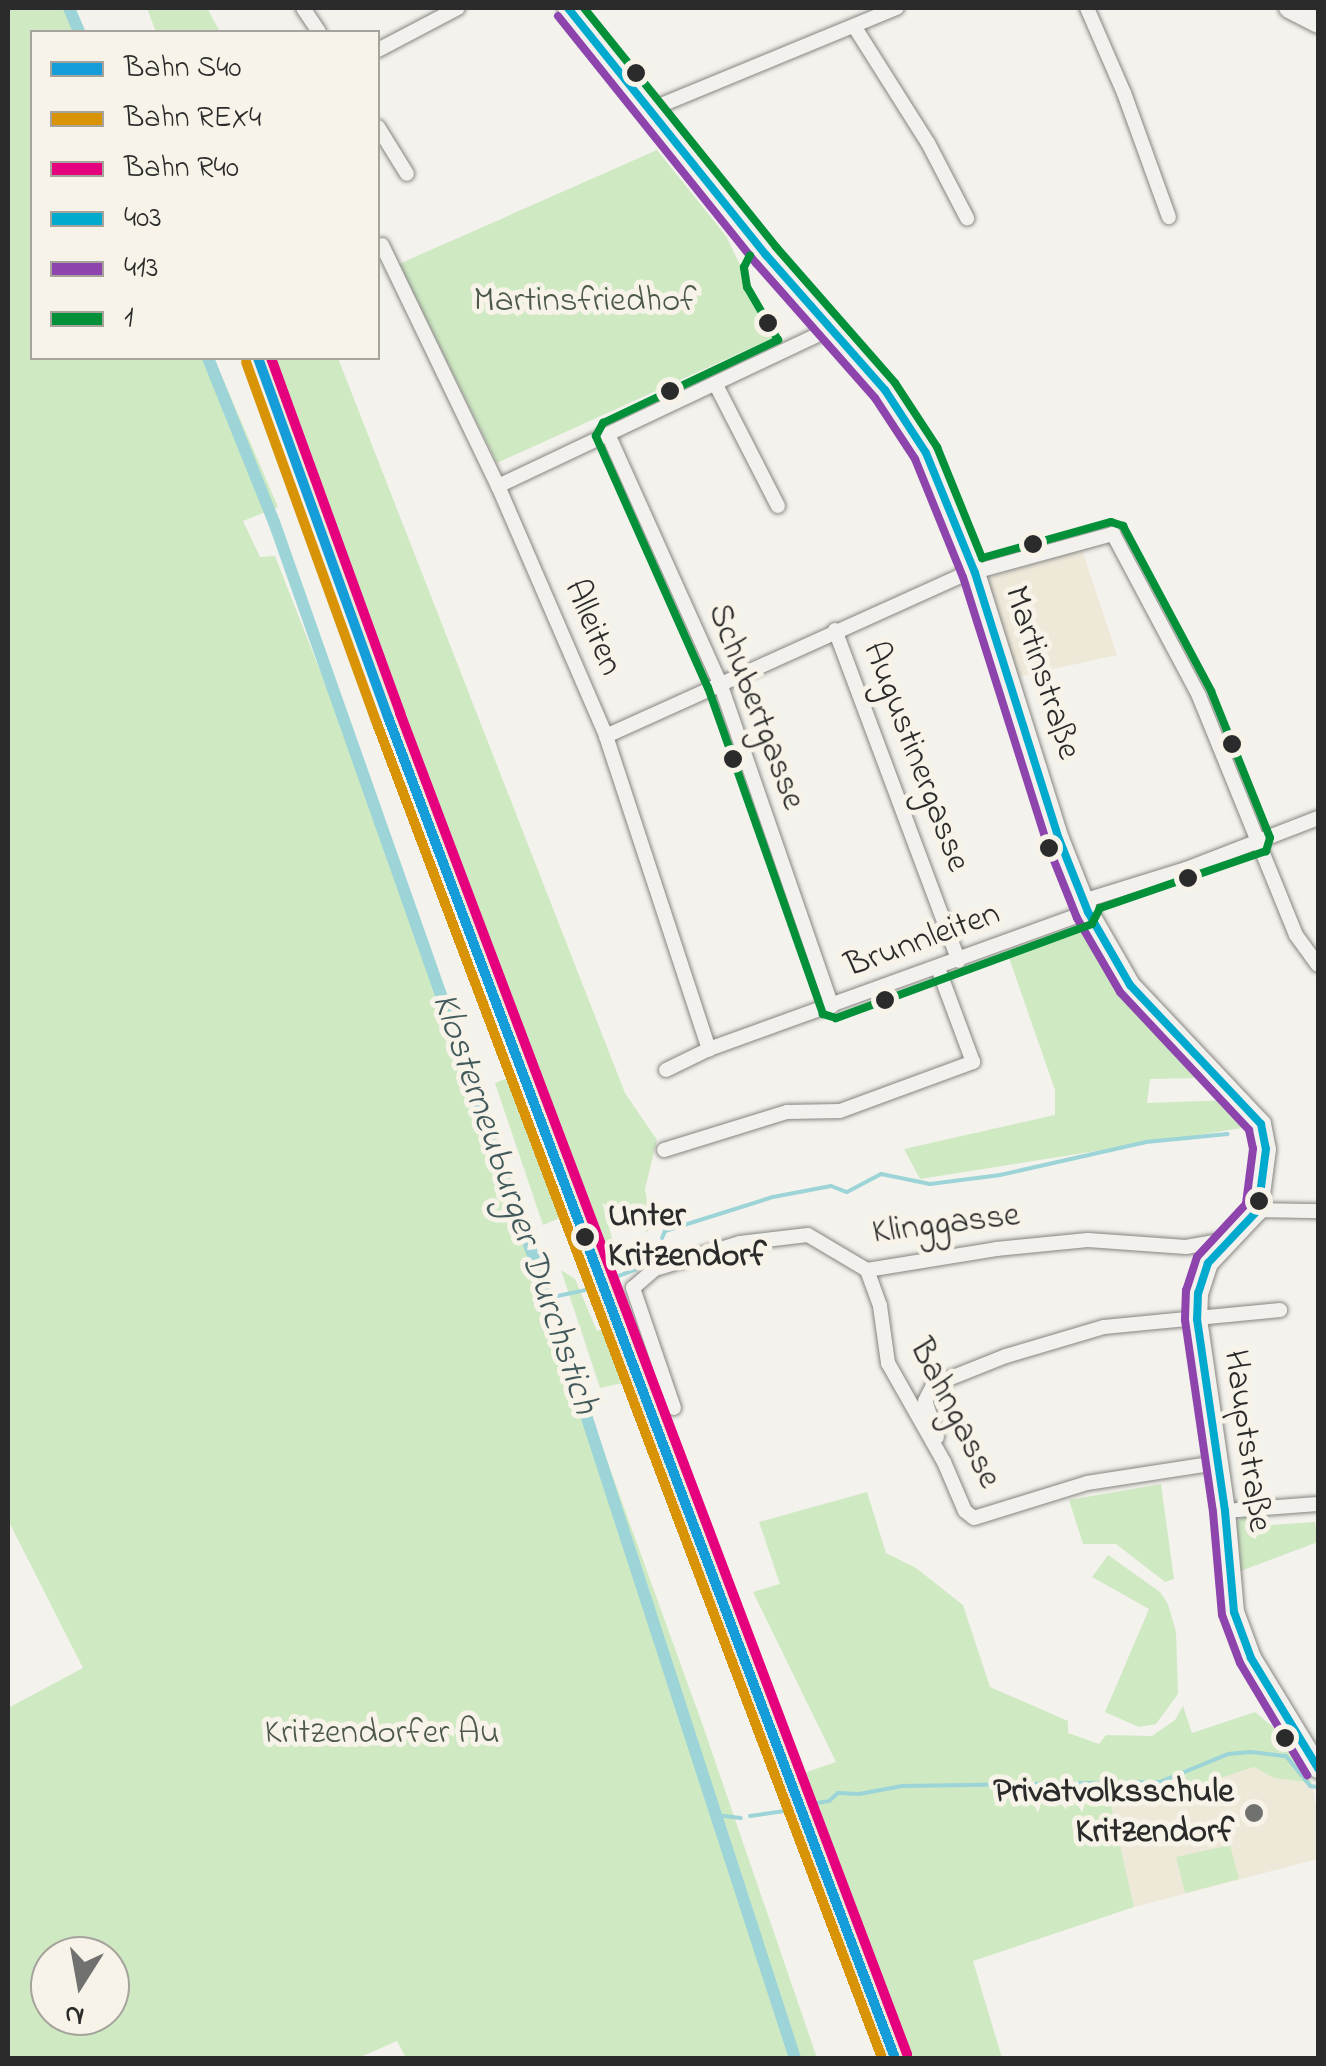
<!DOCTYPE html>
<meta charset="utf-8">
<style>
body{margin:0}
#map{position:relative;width:1326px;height:2066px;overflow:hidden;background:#f4f2ec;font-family:"Indie Flower",sans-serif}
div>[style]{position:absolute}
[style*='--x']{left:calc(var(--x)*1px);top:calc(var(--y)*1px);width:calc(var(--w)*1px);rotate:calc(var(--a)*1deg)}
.built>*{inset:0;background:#eee8d9}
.green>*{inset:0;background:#cfe9c3}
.stream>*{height:4px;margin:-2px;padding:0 2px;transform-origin:2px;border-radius:2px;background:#9cd4d7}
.canal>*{height:12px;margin:-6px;padding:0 6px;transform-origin:6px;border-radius:6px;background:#9cd4d7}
.roads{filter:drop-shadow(0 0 2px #858582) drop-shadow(0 0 2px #858582)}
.street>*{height:14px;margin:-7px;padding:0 7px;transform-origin:7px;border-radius:7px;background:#f2f1ed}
.secondary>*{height:20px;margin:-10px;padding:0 10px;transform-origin:10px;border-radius:10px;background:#f2f1ed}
.bus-1>*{height:8px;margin:-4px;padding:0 4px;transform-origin:4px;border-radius:4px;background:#00a9ce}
.bus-2>*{height:8px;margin:-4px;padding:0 4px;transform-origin:4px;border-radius:4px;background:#8e44ad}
.bus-3>*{height:8px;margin:-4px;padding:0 4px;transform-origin:4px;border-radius:4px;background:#039038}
.rail-1>*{height:10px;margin:-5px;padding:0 5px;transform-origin:5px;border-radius:5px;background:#159dd9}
.rail-2>*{height:10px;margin:-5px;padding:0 5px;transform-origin:5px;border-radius:5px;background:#d89406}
.rail-3>*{height:10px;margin:-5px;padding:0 5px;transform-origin:5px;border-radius:5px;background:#e5007d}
.dots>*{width:28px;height:28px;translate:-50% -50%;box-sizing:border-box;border:5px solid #f7f3e8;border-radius:50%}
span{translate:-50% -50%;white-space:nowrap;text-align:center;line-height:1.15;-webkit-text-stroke:10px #f7f3e8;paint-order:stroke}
.park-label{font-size:35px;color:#4c5949}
.street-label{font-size:35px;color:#2b2b2b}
.stop-label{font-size:35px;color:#2b2b2b;font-weight:700}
.left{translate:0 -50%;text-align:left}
.poi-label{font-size:35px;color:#2b2b2b;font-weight:700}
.right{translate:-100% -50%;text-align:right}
.water-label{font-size:38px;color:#425a5c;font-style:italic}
.frame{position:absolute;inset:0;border:10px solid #2b2b2b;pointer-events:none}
.legend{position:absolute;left:30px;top:30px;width:350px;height:330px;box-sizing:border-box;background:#f7f3e8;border:2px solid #a5a39c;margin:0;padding:12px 18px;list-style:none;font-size:30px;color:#2b2b2b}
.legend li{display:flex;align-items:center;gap:20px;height:50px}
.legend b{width:50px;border:2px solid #a5a39c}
.north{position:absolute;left:30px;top:1936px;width:100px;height:100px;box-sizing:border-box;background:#f7f3e8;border:2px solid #a5a39c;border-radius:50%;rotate:191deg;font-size:28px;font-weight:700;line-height:40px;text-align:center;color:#2b2b2b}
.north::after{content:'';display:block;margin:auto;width:35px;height:45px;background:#71716f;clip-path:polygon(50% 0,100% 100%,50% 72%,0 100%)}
</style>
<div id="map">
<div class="built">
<div style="clip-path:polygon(252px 358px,272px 358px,909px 2058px,884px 2058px,627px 1381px,594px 1279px)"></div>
<div style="clip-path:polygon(1082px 550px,1117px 655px,1017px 677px,987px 583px,993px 576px)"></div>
<div style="clip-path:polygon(1254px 1767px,1274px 1778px,1312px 1783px,1318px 1818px,1318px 1859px,1134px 1907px,1110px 1800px,1160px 1798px)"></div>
</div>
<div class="green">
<div style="clip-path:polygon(evenodd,8px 8px,65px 8px,76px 32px,32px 32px,32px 358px,214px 358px,278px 507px,243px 521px,260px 557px,275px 556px,342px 727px,703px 1726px,817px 2058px,406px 2058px,397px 2041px,358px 2058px,8px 2058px,8px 1708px,83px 1668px,8px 1520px,8px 8px,50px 1956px,110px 1956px,110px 2016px,50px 2016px,50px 1956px)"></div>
<div style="clip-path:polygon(147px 8px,207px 8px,220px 32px,156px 32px)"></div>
<div style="clip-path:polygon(657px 150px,726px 236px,775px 337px,497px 463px,399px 264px)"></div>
<div style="clip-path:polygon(272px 358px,338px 358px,625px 1093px,657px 1140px,645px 1189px,651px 1223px,647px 1233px,635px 1203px,611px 1211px,602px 1202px,614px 1245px,608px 1247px,600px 1232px)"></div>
<div style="clip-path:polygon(1080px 925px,1114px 983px,1199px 1078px,1150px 1079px,1147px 1103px,1230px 1100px,1255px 1126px,920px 1179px,904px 1149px,1055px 1115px,1055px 1090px,1007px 952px)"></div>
<div style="clip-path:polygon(515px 1075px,567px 1215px,543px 1225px,495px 1083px)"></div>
<div style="clip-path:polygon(561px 1270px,575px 1279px,597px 1331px,610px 1327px,884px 2058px,879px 2058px,627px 1382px,600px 1388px)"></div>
<div style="clip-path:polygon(1161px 1484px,1174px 1579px,1165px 1582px,1116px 1544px,1083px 1544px,1069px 1500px)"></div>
<div style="clip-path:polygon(867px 1492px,886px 1553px,916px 1568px,963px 1605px,990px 1687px,1068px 1721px,1068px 1733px,1099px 1744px,1106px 1735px,1152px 1736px,1175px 1720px,1183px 1706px,1192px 1733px,1255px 1712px,1273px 1727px,1312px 1783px,1274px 1778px,1254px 1767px,1160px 1798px,1110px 1800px,1134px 1907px,973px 1961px,1002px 2058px,909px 2058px,804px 1773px,836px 1762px,753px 1592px,780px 1584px,759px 1522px)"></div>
<div style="clip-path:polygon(1243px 1516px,1252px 1516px,1254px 1526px,1315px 1522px,1318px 1542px,1238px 1572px,1234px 1526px)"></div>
<div style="clip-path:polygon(1108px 1555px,1160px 1592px,1168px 1604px,1176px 1632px,1178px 1694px,1156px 1724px,1139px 1727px,1105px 1712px,1149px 1609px,1092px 1577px)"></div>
<div style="clip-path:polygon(1230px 1845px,1239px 1879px,1185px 1893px,1176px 1857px)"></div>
</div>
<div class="stream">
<div style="--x:662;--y:1238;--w:8;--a:-67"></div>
<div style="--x:665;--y:1231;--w:113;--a:-17.5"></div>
<div style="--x:773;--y:1197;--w:59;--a:-10.7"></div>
<div style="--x:831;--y:1186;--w:17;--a:21"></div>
<div style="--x:847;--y:1192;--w:38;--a:-28"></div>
<div style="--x:881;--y:1174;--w:50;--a:11.5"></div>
<div style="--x:930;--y:1184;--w:71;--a:-7.3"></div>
<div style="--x:1000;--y:1175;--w:150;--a:-12.7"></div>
<div style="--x:1146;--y:1142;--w:82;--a:-5.6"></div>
<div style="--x:653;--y:1256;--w:12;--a:-66"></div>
<div style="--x:616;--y:1277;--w:33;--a:-21"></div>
<div style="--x:548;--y:1298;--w:38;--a:-12"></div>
<div style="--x:817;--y:1803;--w:12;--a:-9"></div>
<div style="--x:829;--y:1801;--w:12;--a:-42"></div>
<div style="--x:838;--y:1793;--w:21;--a:3"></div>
<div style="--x:859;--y:1794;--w:44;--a:-10.5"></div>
<div style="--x:902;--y:1786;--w:258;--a:-0.9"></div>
<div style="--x:1160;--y:1782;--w:74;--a:-22.4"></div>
<div style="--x:1228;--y:1754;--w:23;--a:-5"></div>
<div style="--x:1251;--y:1752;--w:35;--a:7"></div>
<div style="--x:1286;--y:1756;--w:38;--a:51"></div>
<div style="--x:1310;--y:1786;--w:7;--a:8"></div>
<div style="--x:716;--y:1815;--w:25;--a:7"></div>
<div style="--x:750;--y:1816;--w:42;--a:-8.1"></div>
</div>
<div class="canal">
<div style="--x:69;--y:8;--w:26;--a:67"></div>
<div style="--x:208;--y:358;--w:177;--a:68.1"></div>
<div style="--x:274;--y:522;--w:823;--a:70.55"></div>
<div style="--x:548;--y:1298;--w:799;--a:72"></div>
</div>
<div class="roads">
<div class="street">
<div style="--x:303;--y:8;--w:29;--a:56"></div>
<div style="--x:1087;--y:8;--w:93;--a:66.5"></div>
<div style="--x:1124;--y:93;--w:132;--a:70.1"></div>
<div style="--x:854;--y:26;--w:138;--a:57.7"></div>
<div style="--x:928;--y:143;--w:85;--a:62.5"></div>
<div style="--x:378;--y:50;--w:90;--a:-27.7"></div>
<div style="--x:649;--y:110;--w:268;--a:-22.4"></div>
<div style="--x:378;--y:127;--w:55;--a:58.3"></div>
<div style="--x:382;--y:245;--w:267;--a:64.3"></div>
<div style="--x:498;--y:486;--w:272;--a:66.6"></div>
<div style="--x:606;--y:736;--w:330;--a:71.8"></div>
<div style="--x:716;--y:385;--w:136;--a:62.9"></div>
<div style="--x:608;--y:434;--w:273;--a:65.8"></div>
<div style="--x:720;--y:683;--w:342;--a:70.9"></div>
<div style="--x:498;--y:486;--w:367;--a:-25.3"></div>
<div style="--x:835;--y:630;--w:353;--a:69.5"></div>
<div style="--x:606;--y:736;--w:388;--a:-24.3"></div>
<div style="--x:960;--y:576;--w:159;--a:-15.4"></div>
<div style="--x:1113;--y:534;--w:183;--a:62"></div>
<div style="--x:1199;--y:696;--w:258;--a:67.9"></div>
<div style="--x:1296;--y:935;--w:37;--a:54"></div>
<div style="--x:1083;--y:901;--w:108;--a:-17.3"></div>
<div style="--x:1186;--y:869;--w:142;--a:-21.1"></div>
<div style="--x:666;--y:1070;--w:48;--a:-26"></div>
<div style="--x:709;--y:1049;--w:403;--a:-19.9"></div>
<div style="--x:664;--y:1150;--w:129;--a:-17.2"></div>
<div style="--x:787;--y:1112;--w:53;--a:-1.1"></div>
<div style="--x:840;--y:1111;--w:142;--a:-20.2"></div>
<div style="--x:973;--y:1062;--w:100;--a:-110.4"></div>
<div style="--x:1258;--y:1210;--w:60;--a:1"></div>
<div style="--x:867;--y:1270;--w:38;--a:70"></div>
<div style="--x:880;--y:1306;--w:58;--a:82"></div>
<div style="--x:888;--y:1363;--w:114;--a:60.5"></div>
<div style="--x:944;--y:1462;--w:53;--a:66.8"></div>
<div style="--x:965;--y:1511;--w:11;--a:38"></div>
<div style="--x:974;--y:1518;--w:118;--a:-17.2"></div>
<div style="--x:1087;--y:1483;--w:131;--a:-8.8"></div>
<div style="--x:674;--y:1408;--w:127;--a:-108.9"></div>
<div style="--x:633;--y:1288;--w:29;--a:-41"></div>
<div style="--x:655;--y:1269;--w:89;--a:-17"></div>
<div style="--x:740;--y:1243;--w:68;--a:-6.7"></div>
<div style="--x:808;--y:1235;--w:69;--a:30.7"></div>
<div style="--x:867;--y:1270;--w:131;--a:-9.2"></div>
<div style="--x:996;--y:1249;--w:92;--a:-5.6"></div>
<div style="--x:1088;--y:1240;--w:98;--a:4.1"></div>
<div style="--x:1186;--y:1247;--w:46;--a:-10.1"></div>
<div style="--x:937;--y:1437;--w:38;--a:-108"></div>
<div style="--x:925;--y:1401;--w:18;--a:-63"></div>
<div style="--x:933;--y:1385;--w:79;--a:-21.7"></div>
<div style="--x:1006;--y:1356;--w:102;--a:-16.5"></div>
<div style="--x:1104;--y:1327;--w:177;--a:-5.5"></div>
<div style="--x:1225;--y:1511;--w:93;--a:-4.3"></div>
</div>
<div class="secondary">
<div style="--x:568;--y:8;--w:317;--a:51.3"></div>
<div style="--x:766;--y:255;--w:180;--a:48.6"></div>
<div style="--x:885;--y:390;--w:75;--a:56.9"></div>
<div style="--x:926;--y:453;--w:130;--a:67.8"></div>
<div style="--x:975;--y:573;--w:279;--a:72.5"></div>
<div style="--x:1059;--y:839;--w:79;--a:68.3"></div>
<div style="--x:1088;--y:912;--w:84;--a:60.1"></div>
<div style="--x:1130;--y:985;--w:191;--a:46.7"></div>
<div style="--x:1261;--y:1124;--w:25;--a:79"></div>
<div style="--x:1266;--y:1149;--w:62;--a:97.5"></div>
<div style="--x:1258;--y:1210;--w:73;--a:133.3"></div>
<div style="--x:1208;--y:1263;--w:32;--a:108"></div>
<div style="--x:1198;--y:1293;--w:26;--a:92"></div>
<div style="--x:1197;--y:1319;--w:194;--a:81.7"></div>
<div style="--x:1225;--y:1511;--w:101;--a:84.9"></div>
<div style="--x:1234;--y:1612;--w:49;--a:69.7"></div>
<div style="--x:1251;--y:1658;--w:129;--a:58.7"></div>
<div style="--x:1289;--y:8;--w:33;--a:27"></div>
</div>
</div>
<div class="bus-1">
<div style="--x:568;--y:8;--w:317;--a:51.3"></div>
<div style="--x:766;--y:255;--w:180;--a:48.6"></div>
<div style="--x:885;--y:390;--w:75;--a:56.9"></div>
<div style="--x:926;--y:453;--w:130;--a:67.8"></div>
<div style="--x:975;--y:573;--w:279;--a:72.5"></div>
<div style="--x:1059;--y:839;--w:79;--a:68.3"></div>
<div style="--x:1088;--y:912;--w:84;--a:60.1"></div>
<div style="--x:1130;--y:985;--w:191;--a:46.7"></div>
<div style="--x:1261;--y:1124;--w:25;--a:79"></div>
<div style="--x:1266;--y:1149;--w:62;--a:97.5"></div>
<div style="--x:1258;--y:1210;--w:73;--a:133.3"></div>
<div style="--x:1208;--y:1263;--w:32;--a:108"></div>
<div style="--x:1198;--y:1293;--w:26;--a:92"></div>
<div style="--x:1197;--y:1319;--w:194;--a:81.7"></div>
<div style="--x:1225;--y:1511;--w:101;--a:84.9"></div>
<div style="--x:1234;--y:1612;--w:49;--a:69.7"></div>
<div style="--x:1251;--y:1658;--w:129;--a:58.7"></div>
</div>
<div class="bus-2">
<div style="--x:558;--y:16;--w:317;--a:51.3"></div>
<div style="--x:756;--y:263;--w:180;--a:48.6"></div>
<div style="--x:875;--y:398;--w:73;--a:56.7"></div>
<div style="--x:915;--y:459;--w:127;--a:67.9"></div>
<div style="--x:963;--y:577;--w:279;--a:72.5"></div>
<div style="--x:1047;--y:843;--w:81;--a:68.2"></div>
<div style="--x:1077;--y:918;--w:86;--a:59.8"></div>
<div style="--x:1120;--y:992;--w:189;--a:46.9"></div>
<div style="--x:1249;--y:1130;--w:19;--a:78"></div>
<div style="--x:1253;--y:1149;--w:55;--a:97.3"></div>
<div style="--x:1246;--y:1204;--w:72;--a:132.8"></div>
<div style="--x:1197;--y:1257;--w:35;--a:108"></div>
<div style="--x:1186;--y:1290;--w:30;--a:92"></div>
<div style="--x:1185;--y:1320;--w:194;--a:81.7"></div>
<div style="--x:1213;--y:1512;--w:103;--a:85"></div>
<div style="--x:1222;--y:1615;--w:51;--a:69.4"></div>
<div style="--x:1240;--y:1663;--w:131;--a:59.1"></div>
</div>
<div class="bus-3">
<div style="--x:584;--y:8;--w:307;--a:51.2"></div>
<div style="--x:776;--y:247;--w:181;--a:48.8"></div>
<div style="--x:895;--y:383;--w:77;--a:56.7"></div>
<div style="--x:937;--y:447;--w:120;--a:67.9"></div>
<div style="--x:982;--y:558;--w:134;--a:-15.6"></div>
<div style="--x:1111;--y:522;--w:13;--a:18"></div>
<div style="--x:1123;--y:526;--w:187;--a:61.9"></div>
<div style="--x:1211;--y:691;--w:158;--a:68.1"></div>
<div style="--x:1270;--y:838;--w:14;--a:107"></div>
<div style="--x:1266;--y:851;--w:176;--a:161"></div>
<div style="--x:1100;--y:908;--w:18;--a:117"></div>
<div style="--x:1092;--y:924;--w:273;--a:159.8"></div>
<div style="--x:836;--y:1018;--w:14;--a:-163"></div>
<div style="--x:823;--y:1014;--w:346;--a:-109.4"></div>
<div style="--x:708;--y:688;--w:276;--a:-114"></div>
<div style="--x:596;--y:436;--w:15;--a:-62"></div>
<div style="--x:603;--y:423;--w:194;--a:-25.4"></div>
<div style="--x:778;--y:340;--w:61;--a:-120.3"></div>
<div style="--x:747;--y:287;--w:20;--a:-99"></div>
<div style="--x:744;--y:267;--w:13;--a:-63"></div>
</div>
<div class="rail-1">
<div style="--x:258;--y:358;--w:382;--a:70.1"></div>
<div style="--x:388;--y:717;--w:1434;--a:69.29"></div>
</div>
<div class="rail-2">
<div style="--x:246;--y:362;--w:382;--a:70.1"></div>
<div style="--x:376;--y:721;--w:1430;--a:69.27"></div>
</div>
<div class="rail-3">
<div style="--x:271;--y:358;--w:378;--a:70"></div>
<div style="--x:400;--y:713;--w:1434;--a:69.29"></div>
</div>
<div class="dots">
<div style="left:636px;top:73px;background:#2b2b2b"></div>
<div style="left:768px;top:323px;background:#2b2b2b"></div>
<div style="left:670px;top:391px;background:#2b2b2b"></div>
<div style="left:1033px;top:544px;background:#2b2b2b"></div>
<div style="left:1232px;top:744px;background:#2b2b2b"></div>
<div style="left:733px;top:759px;background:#2b2b2b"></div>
<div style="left:1049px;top:848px;background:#2b2b2b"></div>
<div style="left:1188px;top:878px;background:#2b2b2b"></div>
<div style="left:885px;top:1000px;background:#2b2b2b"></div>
<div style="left:1259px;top:1201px;background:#2b2b2b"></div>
<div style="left:585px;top:1237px;background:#2b2b2b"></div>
<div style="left:1285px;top:1738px;background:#2b2b2b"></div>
<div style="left:1254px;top:1813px;background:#71716f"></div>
</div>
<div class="park-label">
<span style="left:585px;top:302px">Martinsfriedhof</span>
<span style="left:382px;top:1734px">Kritzendorfer Au</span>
</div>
<div class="street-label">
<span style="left:592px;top:628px;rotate:67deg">Alleiten</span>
<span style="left:1041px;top:673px;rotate:72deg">Martinstraße</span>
<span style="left:755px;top:707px;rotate:69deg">Schubertgasse</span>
<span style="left:915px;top:757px;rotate:69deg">Augustinergasse</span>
<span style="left:923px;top:941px;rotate:-20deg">Brunnleiten</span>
<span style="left:946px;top:1225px;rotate:-7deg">Klinggasse</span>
<span style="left:954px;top:1414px;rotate:63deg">Bahngasse</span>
<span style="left:1246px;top:1441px;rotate:82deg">Hauptstraße</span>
</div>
<div class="stop-label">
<span class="left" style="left:608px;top:1237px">Unter<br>Kritzendorf</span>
</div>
<div class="poi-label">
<span class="right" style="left:1234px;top:1813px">Privatvolksschule<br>Kritzendorf</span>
</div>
<div class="water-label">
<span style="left:513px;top:1204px;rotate:71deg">Klosterneuburger Durchstich</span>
</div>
<div class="frame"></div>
<ul class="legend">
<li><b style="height:12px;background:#159dd9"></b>Bahn S40</li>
<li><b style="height:12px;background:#d89406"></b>Bahn REX4</li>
<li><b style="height:12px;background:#e5007d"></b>Bahn R40</li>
<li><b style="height:12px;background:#00a9ce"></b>403</li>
<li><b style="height:12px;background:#8e44ad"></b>413</li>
<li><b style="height:12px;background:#039038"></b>1</li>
</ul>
<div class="north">N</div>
</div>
